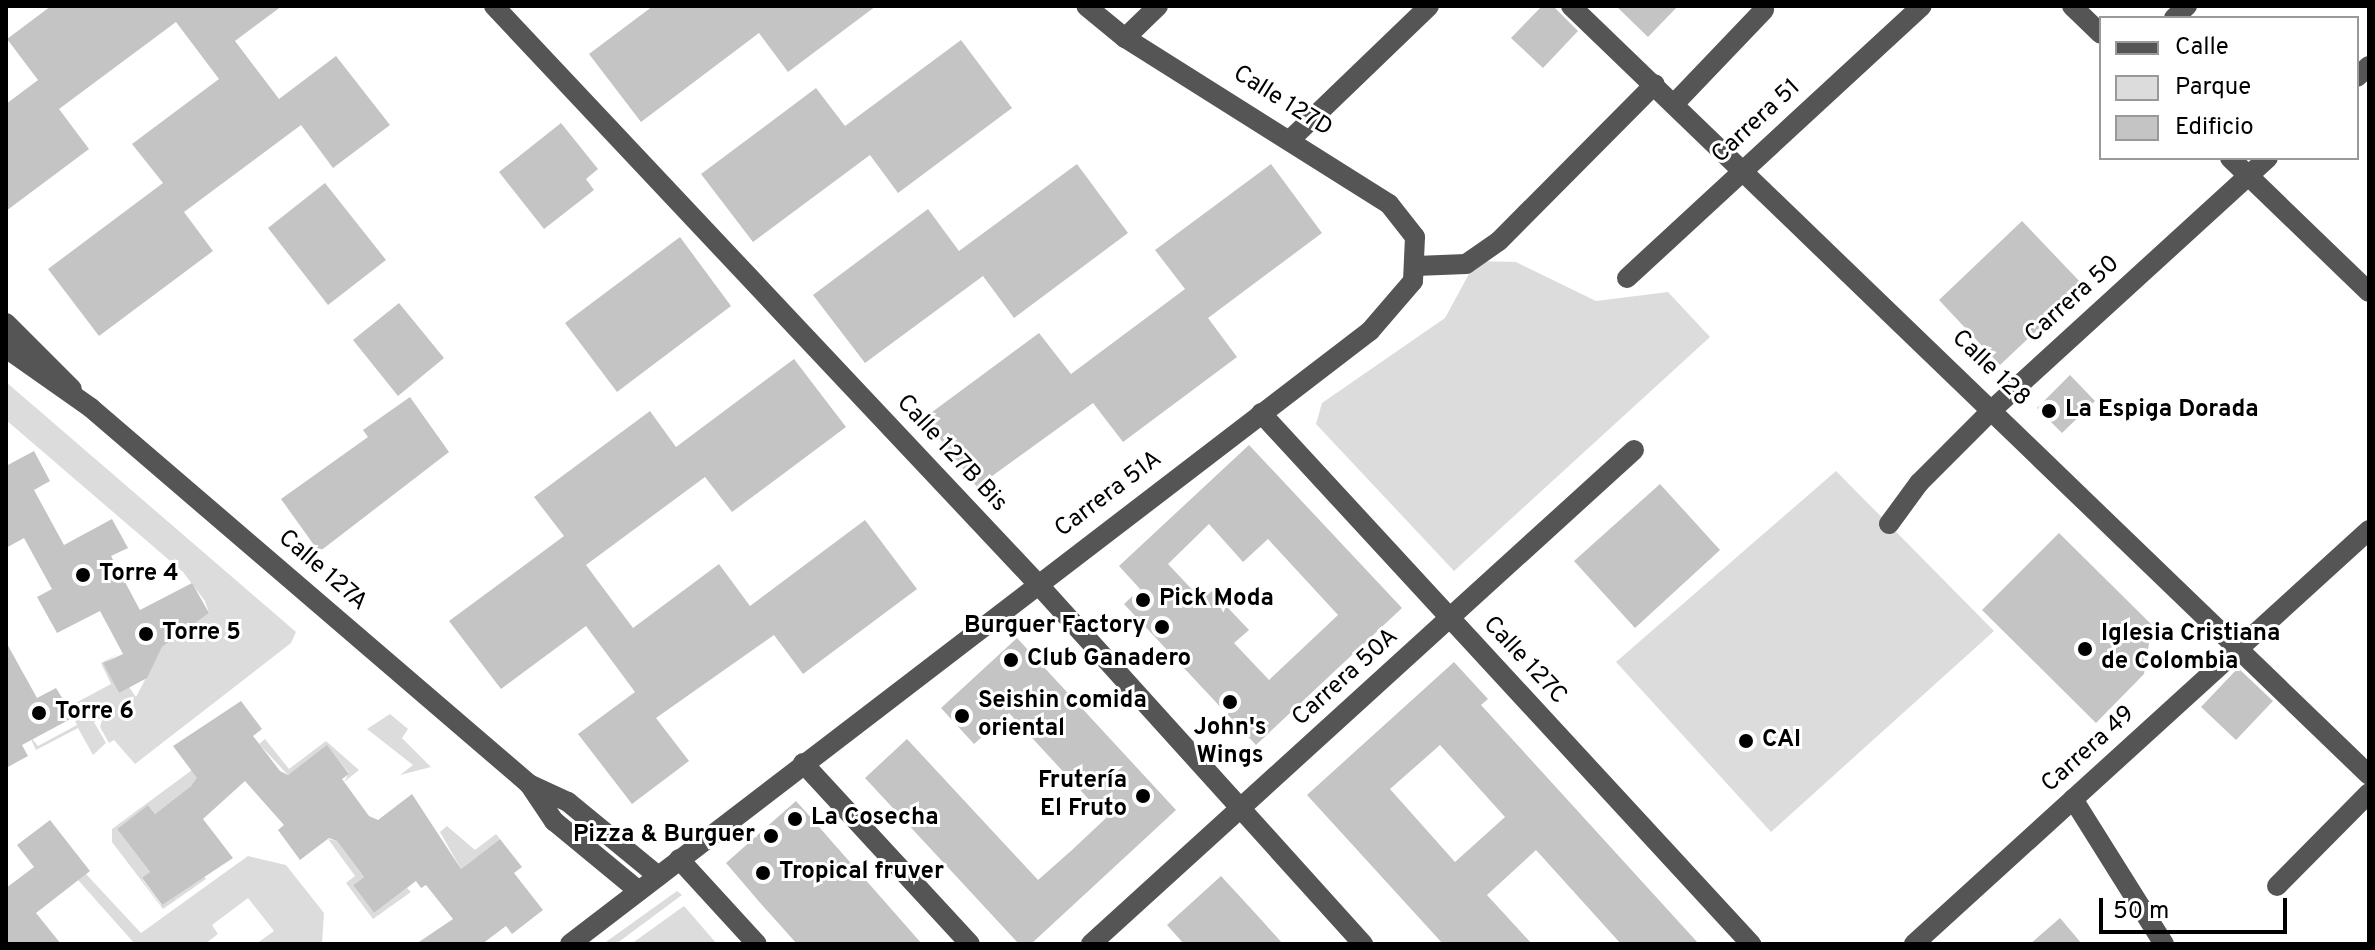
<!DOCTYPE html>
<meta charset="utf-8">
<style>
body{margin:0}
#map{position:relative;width:2375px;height:950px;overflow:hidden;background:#fff;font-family:Overpass,sans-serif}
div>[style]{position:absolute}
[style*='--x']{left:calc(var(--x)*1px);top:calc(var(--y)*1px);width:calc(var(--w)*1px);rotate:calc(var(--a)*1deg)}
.green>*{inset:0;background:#dcdcdc}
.building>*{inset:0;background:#c4c4c4}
.minor>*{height:20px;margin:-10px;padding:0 10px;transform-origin:10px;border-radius:10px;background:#555}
.dots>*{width:22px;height:22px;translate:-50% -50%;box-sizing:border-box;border:4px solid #fff;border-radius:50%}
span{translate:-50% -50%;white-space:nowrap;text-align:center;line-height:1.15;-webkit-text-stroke:6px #fff;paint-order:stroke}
.street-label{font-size:24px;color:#000}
.poi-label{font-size:24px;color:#000;font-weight:700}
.left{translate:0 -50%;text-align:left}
.right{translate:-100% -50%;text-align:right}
.frame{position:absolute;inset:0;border:8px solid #000;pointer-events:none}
.legend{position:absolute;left:2099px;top:16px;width:260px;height:144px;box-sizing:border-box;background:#fff;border:2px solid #999;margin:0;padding:10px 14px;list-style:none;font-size:24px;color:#000}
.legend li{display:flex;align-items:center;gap:16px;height:40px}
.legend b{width:40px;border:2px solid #999}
.scale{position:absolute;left:2099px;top:898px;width:188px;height:36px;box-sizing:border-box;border:4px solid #000;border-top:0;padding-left:10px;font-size:24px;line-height:28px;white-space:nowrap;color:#000;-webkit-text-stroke:6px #fff;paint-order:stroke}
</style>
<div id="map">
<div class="green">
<div style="clip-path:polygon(1476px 261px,1516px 262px,1596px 301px,1668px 292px,1710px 337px,1454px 571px,1316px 424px,1322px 403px,1445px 318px)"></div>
<div style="clip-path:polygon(6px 382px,296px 632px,291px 643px,135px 764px,114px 740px,109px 743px,100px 727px,103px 717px,94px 722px,106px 743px,93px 755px,78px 728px,36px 750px,29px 735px,38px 746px,77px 725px,68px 707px,111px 684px,101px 663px,118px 654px,104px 663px,119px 693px,129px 687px,136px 697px,162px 647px,209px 613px,205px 601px,183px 572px,6px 420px)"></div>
<div style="clip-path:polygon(1836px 471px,1994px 631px,1771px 832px,1616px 662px)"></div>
<div style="clip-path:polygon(390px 714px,408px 729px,402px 738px,431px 767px,400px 775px,413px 765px,367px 729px)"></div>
<div style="clip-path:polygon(265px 739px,289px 769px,326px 741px,359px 770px,344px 782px,349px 773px,327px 746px,288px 775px,259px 744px)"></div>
<div style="clip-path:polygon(192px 770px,198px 778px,191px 786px,155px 814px,148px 805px,117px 829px,150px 872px,142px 879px,161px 905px,202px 874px,206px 879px,163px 909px,112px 842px,112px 829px)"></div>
<div style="clip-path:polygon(447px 826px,475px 850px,496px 834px,500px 839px,461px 869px,440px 832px)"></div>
<div style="clip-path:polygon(328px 839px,337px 841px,364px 877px,353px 885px,374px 913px,407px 888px,411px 892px,373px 919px,346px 883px,355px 876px)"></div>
<div style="clip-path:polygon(248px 856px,286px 865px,324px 913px,322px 944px,256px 944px,274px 931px,248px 898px,212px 925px,218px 934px,205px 944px,135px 944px,78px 880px,86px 874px,141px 933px)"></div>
<div style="clip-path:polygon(677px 891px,682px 895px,616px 944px,603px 944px)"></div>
<div style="clip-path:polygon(684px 906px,717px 944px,631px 944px)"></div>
</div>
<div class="building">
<div style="clip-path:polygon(51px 6px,282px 6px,235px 41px,279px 99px,336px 56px,390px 125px,333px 168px,301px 125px,184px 212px,213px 251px,99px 336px,48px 269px,163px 183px,132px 144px,219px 79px,176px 22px,59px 109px,89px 149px,6px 211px,6px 104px,38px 80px,7px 39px)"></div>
<div style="clip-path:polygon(653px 6px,876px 6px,788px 72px,759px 33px,641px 122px,589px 54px)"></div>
<div style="clip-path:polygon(1542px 6px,1553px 6px,1578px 31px,1543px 68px,1511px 38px)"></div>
<div style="clip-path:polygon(1616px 6px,1678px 6px,1648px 37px)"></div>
<div style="clip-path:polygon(961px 40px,1012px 108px,898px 193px,870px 155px,753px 242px,701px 174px,816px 88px,845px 126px)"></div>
<div style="clip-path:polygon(561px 123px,598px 169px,586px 179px,594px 190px,544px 229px,499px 172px)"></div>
<div style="clip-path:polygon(1077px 164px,1128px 233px,1014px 318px,983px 276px,865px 363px,813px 295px,928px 209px,959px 251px)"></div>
<div style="clip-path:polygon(1271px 164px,1322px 233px,1208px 318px,1237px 357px,1123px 442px,1093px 403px,977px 487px,924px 418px,1039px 333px,1071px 374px,1185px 289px,1155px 250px)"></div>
<div style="clip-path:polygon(325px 183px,386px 260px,328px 305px,268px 228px)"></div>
<div style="clip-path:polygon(2022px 221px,2084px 286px,2000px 365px,1939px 300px)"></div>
<div style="clip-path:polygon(680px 237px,731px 306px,617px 392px,565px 323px)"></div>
<div style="clip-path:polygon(399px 303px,444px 358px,398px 396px,353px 340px)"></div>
<div style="clip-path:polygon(794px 359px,846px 427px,732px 512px,705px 477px,586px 565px,633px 628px,719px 564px,750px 606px,865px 520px,917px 589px,803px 674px,774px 635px,656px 718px,689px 761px,632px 804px,578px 734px,635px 692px,586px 626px,501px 689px,449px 621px,564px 536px,534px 497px,650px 411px,676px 447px)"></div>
<div style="clip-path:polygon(2070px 375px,2095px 401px,2062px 433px,2037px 408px)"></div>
<div style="clip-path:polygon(410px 397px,449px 452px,319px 552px,281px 499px,368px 437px,363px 430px)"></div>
<div style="clip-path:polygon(evenodd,1249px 445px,1402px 608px,1256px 745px,1124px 604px,1140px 589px,1119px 566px,1249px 445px,1209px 524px,1243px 562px,1268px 539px,1338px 615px,1269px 680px,1234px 643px,1249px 630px,1212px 591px,1202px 600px,1168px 564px,1209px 524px)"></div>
<div style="clip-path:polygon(34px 451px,50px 481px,34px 490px,64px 545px,112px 519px,128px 548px,111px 556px,140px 610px,192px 583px,209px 613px,162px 647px,147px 678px,119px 693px,103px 663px,123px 654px,100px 611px,57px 633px,37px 597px,52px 589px,24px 538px,6px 548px,6px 466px)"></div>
<div style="clip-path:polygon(1660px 484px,1720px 550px,1635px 628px,1574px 561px)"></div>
<div style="clip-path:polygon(2059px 533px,2152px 625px,2144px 674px,2096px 723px,1982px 610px)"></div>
<div style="clip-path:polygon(1017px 638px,1176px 810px,1031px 944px,1019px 944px,865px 778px,907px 739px,1038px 880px,1072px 850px,1106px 818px,1009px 713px,974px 744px,941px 708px)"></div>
<div style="clip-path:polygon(6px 642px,37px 698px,56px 688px,74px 717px,22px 745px,28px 756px,6px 768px)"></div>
<div style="clip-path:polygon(evenodd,1454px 662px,1488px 699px,1481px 705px,1699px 944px,1621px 944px,1536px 850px,1487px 895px,1532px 944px,1443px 944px,1307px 795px,1454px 662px,1440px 745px,1505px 817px,1455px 862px,1390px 789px,1440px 745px)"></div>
<div style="clip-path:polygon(2238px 668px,2273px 701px,2236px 740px,2201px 707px)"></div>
<div style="clip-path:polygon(241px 701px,262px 729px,253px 736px,280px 771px,288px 775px,327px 745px,349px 774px,342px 779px,369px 816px,378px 820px,412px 794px,461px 869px,500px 839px,522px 867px,514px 873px,543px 910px,512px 934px,506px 926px,482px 944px,416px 944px,453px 919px,426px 885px,421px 888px,416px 881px,374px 913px,353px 885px,364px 877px,337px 841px,329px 838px,300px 860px,278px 830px,284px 825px,245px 781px,203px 819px,233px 858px,162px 905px,142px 878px,150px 872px,117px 829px,148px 805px,155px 814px,191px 786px,197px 778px,173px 746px)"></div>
<div style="clip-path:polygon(796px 801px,805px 811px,922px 944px,797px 944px,762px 905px,726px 863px)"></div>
<div style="clip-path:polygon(50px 820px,90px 871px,36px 913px,61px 944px,6px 944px,6px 888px,34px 867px,17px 845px)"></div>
<div style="clip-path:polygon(1221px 876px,1256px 914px,1283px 944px,1184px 944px,1167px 925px)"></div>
<div style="clip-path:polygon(2060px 918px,2082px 944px,2030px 944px)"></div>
</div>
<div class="minor">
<div style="--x:494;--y:6;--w:791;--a:46.74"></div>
<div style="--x:1036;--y:582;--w:488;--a:47.9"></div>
<div style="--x:1571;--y:6;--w:1108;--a:43.94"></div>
<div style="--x:2072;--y:6;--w:40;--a:44"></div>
<div style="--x:2174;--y:18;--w:18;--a:-43"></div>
<div style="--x:1125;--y:38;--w:46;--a:-44.1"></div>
<div style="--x:2357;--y:77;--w:16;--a:-43"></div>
<div style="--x:1675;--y:103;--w:129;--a:-46.3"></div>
<div style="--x:1292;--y:138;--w:190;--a:-43.9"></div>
<div style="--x:2230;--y:158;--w:193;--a:44"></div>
<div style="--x:1416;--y:266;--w:50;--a:-2.3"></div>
<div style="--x:1466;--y:264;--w:40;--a:-34.9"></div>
<div style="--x:1499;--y:241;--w:221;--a:-45.2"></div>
<div style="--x:1627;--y:278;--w:401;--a:-42.7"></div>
<div style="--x:6;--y:323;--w:93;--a:45"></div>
<div style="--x:6;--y:348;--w:104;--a:35.2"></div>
<div style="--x:91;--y:408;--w:577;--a:40.64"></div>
<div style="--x:529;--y:784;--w:43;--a:24.8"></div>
<div style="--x:568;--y:802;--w:117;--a:39.4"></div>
<div style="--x:1261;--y:413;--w:723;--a:47.3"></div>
<div style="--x:1889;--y:524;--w:51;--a:-53.8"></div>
<div style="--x:1919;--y:483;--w:106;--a:-45"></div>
<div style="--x:1994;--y:408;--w:371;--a:-42.4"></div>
<div style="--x:803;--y:763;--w:246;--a:47.3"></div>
<div style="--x:529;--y:784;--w:45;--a:56"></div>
<div style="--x:554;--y:821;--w:110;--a:39.5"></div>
<div style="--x:2073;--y:799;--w:171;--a:57.9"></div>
<div style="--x:679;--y:859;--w:115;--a:47.5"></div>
<div style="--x:2277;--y:886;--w:131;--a:-45.3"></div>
<div style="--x:570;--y:944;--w:1008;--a:-37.46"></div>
<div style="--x:1370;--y:331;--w:66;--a:-49.3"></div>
<div style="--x:1413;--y:281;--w:44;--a:-87.4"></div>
<div style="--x:1415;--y:237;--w:42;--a:-128.2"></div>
<div style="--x:1389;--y:204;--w:312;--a:-147.8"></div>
<div style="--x:1125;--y:38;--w:50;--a:-140.6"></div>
<div style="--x:1091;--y:944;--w:734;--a:-42.29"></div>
<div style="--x:1914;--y:944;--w:615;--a:-42.3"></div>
</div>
<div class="dots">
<div style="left:2049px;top:411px;background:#000"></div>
<div style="left:83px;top:575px;background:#000"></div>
<div style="left:1143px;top:600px;background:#000"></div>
<div style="left:1162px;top:627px;background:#000"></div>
<div style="left:146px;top:634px;background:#000"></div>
<div style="left:2085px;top:649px;background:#000"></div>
<div style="left:1011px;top:660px;background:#000"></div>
<div style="left:1230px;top:702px;background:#000"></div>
<div style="left:39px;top:713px;background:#000"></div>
<div style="left:962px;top:716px;background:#000"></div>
<div style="left:1746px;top:741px;background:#000"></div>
<div style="left:1143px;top:796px;background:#000"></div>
<div style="left:795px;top:819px;background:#000"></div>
<div style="left:771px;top:836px;background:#000"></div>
<div style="left:763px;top:873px;background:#000"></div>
</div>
<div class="street-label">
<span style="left:1282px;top:102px;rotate:32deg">Calle 127D</span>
<span style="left:1757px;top:122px;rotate:-43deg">Carrera 51</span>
<span style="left:2073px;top:300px;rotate:-42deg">Carrera 50</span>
<span style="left:1990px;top:369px;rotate:44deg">Calle 128</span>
<span style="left:951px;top:454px;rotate:47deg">Calle 127B Bis</span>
<span style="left:1109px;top:495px;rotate:-37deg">Carrera 51A</span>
<span style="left:322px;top:571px;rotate:41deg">Calle 127A</span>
<span style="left:1524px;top:661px;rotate:47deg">Calle 127C</span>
<span style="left:1346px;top:678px;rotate:-42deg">Carrera 50A</span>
<span style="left:2089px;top:750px;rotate:-42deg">Carrera 49</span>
</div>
<div class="poi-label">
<span class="left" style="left:2065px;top:411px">La Espiga Dorada</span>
<span class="left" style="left:99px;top:575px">Torre 4</span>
<span class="left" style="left:1159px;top:600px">Pick Moda</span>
<span class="right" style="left:1146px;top:627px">Burguer Factory</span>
<span class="left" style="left:162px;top:634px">Torre 5</span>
<span class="left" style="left:2101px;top:649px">Iglesia Cristiana<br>de Colombia</span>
<span class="left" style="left:1027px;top:660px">Club Ganadero</span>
<span class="left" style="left:978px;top:716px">Seishin comida<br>oriental</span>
<span class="left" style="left:55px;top:713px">Torre 6</span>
<span style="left:1230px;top:743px">John's<br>Wings</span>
<span class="left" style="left:1762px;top:741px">CAI</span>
<span class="right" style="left:1127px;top:796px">Frutería<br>El Fruto</span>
<span class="left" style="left:811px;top:819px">La Cosecha</span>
<span class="right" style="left:755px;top:836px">Pizza &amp; Burguer</span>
<span class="left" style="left:779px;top:873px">Tropical fruver</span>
</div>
<div class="frame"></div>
<ul class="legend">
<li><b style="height:10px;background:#555"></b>Calle</li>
<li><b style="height:22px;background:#dcdcdc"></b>Parque</li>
<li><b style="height:22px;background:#c4c4c4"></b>Edificio</li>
</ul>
<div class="scale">50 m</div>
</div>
